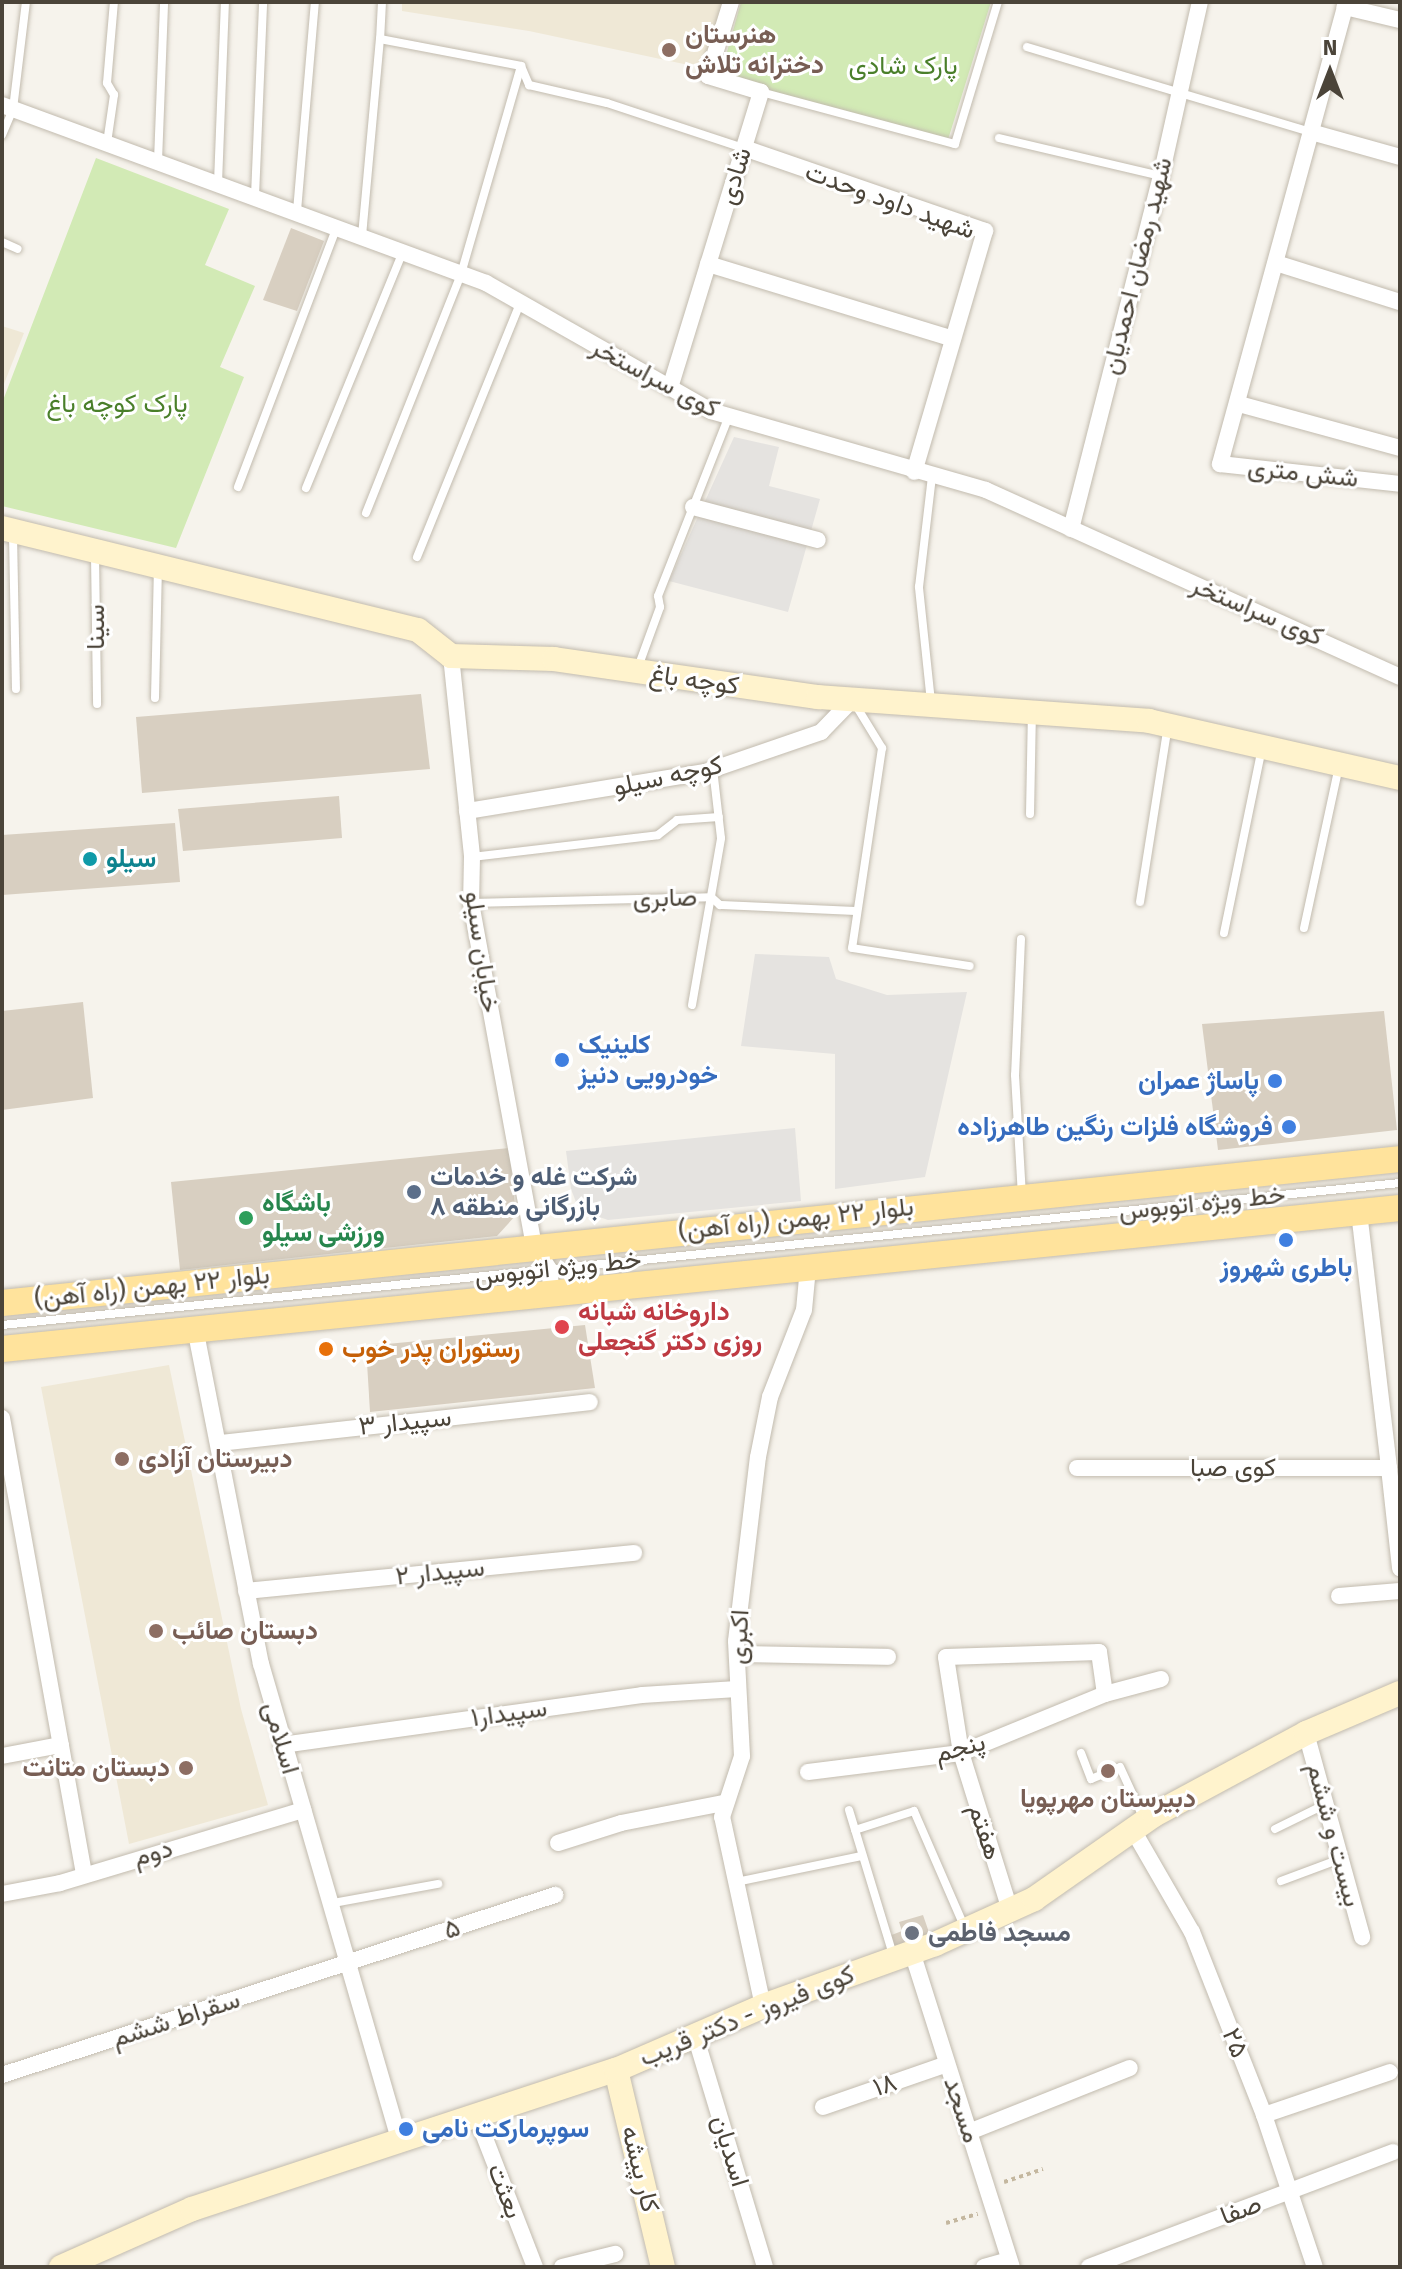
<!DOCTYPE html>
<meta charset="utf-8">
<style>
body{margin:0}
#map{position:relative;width:1402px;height:2269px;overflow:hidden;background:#f6f3ec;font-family:"Fira Sans",Vazirmatn,sans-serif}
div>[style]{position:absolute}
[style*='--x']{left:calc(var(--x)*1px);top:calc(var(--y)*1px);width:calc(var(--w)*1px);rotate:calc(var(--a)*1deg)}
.education>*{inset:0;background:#efe8d6}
.green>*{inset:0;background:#d2eab5}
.parking>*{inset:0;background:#e5e3e0}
.building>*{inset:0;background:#d8cfc1}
.path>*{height:4px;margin-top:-2px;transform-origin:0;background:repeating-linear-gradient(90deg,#c4b79f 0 4px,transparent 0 8px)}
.roads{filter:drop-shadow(0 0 2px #c2bbae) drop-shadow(0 0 2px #c2bbae)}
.lane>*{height:8px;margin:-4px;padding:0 4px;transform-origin:4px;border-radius:4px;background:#fff}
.street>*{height:16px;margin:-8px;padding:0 8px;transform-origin:8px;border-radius:8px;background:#fff}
.secondary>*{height:24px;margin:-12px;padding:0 12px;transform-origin:12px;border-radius:12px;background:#fff3cd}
.primary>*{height:26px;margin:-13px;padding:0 13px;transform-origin:13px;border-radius:13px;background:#ffe39c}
.dots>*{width:22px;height:22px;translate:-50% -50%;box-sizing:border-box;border:4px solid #fff;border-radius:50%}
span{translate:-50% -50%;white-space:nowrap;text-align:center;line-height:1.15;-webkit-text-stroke:6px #fff;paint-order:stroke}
.education-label{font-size:26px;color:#785e54;font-weight:700}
.left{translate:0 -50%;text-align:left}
.right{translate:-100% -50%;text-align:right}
.park-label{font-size:26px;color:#4a7f2a}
.street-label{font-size:26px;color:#4b4439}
.culture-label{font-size:26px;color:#0d838f;font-weight:700}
.shop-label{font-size:26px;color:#366cbe;font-weight:700}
.service-label{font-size:26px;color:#4e5e75;font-weight:700}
.leisure-label{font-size:26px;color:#27864d;font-weight:700}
.health-label{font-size:26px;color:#be3a42;font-weight:700}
.food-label{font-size:26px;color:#c56008;font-weight:700}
.worship-label{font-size:26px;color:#5b616d;font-weight:700}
.frame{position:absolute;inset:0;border:4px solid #4b4439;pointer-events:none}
.north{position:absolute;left:1290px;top:32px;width:80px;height:80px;-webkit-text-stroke:6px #fff;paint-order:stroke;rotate:0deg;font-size:22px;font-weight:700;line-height:32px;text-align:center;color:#4b4439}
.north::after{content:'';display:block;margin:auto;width:28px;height:36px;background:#4b4439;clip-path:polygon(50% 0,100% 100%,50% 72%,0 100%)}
</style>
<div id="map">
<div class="education">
<div style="clip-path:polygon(402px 2px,732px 2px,712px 70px,529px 31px,402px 11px)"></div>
<div style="clip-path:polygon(2px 326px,24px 333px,2px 389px)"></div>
<div style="clip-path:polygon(169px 1365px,241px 1709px,268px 1805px,129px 1844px,41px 1387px)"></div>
</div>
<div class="green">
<div style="clip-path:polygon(741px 2px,991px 2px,946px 146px,719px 80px)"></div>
<div style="clip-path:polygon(96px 158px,229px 209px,205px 265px,255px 286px,220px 367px,244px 377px,176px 548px,2px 506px,2px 403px)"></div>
</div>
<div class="parking">
<div style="clip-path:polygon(734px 437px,779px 447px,769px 486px,820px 499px,788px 612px,669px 581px)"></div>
<div style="clip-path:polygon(755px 954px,829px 957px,836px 979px,887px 995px,967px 992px,925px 1177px,835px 1189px,835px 1054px,741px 1046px)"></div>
<div style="clip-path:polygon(795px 1128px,801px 1201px,608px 1220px,579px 1210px,571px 1189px,566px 1151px)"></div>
</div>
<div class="building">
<div style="clip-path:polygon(291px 228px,324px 241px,297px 311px,263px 300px)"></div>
<div style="clip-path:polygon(421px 694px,430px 769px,142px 793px,136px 717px)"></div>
<div style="clip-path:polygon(339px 796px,342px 838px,183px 851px,178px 809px)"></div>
<div style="clip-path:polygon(175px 823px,180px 882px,2px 895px,2px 835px)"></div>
<div style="clip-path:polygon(83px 1002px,93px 1098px,2px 1110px,2px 1011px)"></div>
<div style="clip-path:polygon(1384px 1011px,1397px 1130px,1218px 1150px,1202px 1024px)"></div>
<div style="clip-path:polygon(509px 1148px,516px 1215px,497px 1236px,180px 1270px,171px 1182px)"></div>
<div style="clip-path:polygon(585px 1325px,595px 1388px,370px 1412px,366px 1346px)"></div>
<div style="clip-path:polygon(923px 1915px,932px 1941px,895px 1954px,889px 1936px,902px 1931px,899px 1922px)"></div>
</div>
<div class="path">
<div style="--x:1004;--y:2182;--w:41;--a:-18.4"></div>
<div style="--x:946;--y:2223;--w:33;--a:-16"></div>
</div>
<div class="roads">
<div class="lane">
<div style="--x:382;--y:2;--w:37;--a:93"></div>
<div style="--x:380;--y:39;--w:144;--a:10.8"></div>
<div style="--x:521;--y:66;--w:21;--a:67"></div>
<div style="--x:529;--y:85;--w:80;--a:13"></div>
<div style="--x:607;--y:103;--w:143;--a:18.3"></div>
<div style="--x:1027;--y:47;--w:295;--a:16.7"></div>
<div style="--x:761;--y:92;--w:201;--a:15"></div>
<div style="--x:955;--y:144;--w:148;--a:-73.2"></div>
<div style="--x:2;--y:135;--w:28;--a:-67"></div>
<div style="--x:13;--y:109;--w:108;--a:-83.1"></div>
<div style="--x:999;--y:138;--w:166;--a:13.2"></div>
<div style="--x:107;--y:143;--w:49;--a:-81.7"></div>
<div style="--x:114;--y:95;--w:14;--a:-120"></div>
<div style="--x:107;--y:83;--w:81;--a:-85.1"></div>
<div style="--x:158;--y:161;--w:159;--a:-87.8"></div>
<div style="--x:218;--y:183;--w:181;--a:-87.8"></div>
<div style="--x:255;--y:196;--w:194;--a:-87.6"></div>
<div style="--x:297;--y:211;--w:209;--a:-85.1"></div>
<div style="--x:362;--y:236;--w:198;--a:-84.8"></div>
<div style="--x:2;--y:242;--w:17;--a:24"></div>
<div style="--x:238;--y:487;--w:278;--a:-69.2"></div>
<div style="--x:306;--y:488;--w:255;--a:-67.7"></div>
<div style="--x:366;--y:513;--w:257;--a:-68.3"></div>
<div style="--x:461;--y:274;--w:216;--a:-73.9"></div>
<div style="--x:13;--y:535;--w:154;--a:88.9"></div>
<div style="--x:95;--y:555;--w:149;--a:89.2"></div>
<div style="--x:417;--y:557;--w:274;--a:-67.9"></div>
<div style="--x:637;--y:670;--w:67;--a:-69.9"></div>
<div style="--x:660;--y:607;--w:11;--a:-100"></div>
<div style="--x:658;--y:596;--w:193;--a:-68.5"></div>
<div style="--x:155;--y:698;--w:128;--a:-88.7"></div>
<div style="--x:931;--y:702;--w:116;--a:-96"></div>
<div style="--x:919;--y:587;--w:112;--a:-83.3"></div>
<div style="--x:855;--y:704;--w:52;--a:58.5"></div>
<div style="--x:882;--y:748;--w:202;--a:98.5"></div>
<div style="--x:852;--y:948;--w:119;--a:8.7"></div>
<div style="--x:1030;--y:814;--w:100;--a:-88.9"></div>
<div style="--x:472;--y:857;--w:187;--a:-6.7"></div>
<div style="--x:658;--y:835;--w:24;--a:-38"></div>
<div style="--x:677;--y:820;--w:42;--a:-4.1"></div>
<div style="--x:1140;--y:902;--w:178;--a:-81"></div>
<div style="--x:471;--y:903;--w:240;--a:-1.4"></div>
<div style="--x:711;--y:897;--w:12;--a:42"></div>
<div style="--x:720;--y:905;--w:137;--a:2.5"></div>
<div style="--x:1304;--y:928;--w:166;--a:-77.8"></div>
<div style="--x:1224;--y:933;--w:189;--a:-78.4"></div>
<div style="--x:1021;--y:939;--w:136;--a:92.5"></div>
<div style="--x:1015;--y:1075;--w:120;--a:86.7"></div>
<div style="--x:692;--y:1005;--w:169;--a:-80.1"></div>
<div style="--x:721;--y:838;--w:69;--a:-96.6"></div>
<div style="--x:2;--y:1325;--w:1405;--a:-5.8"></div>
<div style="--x:1081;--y:1753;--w:28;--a:69"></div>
<div style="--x:1091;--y:1779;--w:31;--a:-22"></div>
<div style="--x:1120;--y:1767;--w:55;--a:65.3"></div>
<div style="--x:849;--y:1810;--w:152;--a:73.1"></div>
<div style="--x:1275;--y:1829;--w:57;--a:-26.1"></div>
<div style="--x:855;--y:1830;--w:62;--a:-17.9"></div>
<div style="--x:914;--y:1811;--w:125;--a:66.5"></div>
<div style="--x:1281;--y:1881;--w:63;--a:-20.4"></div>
<div style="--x:736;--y:1882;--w:129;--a:-11.7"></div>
<div style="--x:333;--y:1903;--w:107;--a:-10.3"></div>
</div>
<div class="street">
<div style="--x:1400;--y:20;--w:57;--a:-166.7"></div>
<div style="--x:1345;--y:7;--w:474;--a:105.3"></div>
<div style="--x:1220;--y:464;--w:181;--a:6.3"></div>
<div style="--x:2;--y:105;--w:516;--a:20.19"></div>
<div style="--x:486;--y:283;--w:259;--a:29.6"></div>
<div style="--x:711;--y:411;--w:286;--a:16"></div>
<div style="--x:986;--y:490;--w:454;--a:24.3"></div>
<div style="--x:1311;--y:132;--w:92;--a:15.7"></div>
<div style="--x:744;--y:148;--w:255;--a:19"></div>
<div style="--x:985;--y:231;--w:251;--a:106.4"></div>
<div style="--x:1276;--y:263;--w:130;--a:17.5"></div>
<div style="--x:708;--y:264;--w:256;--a:17"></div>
<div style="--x:670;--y:388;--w:310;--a:-72.9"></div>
<div style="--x:761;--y:92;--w:55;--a:-163.2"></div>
<div style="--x:708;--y:76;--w:77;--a:-72.7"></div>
<div style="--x:1239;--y:404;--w:167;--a:15.3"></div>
<div style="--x:693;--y:507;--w:129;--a:14.8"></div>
<div style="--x:1071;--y:529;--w:364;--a:-75.7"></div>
<div style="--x:1161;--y:176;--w:178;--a:-77.4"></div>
<div style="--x:451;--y:656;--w:202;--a:84"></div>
<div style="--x:472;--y:857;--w:46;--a:91.2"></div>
<div style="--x:471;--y:903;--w:348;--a:79.6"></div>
<div style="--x:534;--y:1245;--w:28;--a:58"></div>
<div style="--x:549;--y:1269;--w:24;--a:83"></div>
<div style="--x:467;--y:811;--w:241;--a:-9.3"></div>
<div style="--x:705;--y:772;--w:123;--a:-19"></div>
<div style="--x:821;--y:732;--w:45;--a:-45.9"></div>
<div style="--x:1359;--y:1212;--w:258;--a:83.3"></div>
<div style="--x:195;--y:1328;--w:342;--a:78.9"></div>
<div style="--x:261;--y:1664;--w:496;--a:73.8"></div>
<div style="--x:2;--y:1418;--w:461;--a:79.8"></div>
<div style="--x:220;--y:1443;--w:372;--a:-6.3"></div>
<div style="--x:1077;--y:1468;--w:312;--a:0"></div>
<div style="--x:1389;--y:1468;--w:101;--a:83.7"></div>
<div style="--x:246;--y:1591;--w:390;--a:-5.6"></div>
<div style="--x:1339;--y:1596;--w:61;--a:-4.7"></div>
<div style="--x:737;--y:1654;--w:151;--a:1.1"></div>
<div style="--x:1306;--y:1733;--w:212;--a:74.6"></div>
<div style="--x:282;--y:1745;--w:363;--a:-7.9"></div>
<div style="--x:642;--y:1695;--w:95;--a:-3.6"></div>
<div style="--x:2;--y:1756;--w:60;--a:-10.6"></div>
<div style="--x:808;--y:1772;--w:154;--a:-7.1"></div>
<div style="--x:961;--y:1753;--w:156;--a:-22.3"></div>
<div style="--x:1105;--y:1694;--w:58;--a:-15"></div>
<div style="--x:1133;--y:1830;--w:118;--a:60"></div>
<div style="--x:1192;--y:1932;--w:197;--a:68.5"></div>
<div style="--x:1264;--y:2115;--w:160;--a:71.5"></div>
<div style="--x:558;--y:1843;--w:66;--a:-17.6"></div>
<div style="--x:621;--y:1823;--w:105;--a:-11"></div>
<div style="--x:2;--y:1894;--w:59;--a:-10.7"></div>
<div style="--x:60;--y:1883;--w:254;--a:-16.7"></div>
<div style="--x:1010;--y:1910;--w:164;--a:-107.3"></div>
<div style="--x:961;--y:1753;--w:97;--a:-98.9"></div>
<div style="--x:946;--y:1657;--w:153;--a:-1.9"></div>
<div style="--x:1099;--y:1652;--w:42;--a:81.9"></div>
<div style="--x:912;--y:1952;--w:330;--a:72.4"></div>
<div style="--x:763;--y:2006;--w:193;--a:-102.2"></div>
<div style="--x:722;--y:1817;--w:64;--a:-71.8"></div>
<div style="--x:742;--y:1756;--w:115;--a:-93"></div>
<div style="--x:736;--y:1641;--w:185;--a:-83.2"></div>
<div style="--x:758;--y:1457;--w:61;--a:-78.7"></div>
<div style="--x:770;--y:1397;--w:93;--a:-68.7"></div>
<div style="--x:804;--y:1310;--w:42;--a:-84.6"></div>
<div style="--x:695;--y:2035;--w:242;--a:73.2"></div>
<div style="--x:2;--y:2075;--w:582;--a:-18.03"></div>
<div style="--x:823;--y:2107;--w:131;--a:-19.1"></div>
<div style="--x:476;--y:2115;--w:163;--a:68.8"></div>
<div style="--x:1264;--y:2115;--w:133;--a:-18.8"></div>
<div style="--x:969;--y:2132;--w:173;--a:-21.7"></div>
<div style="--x:562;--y:2267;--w:55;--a:-13.8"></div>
<div style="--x:984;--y:2267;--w:26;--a:-16"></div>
<div style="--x:1089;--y:2267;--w:325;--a:-20.7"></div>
</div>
<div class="secondary">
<div style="--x:2;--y:528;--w:428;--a:13.8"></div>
<div style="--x:418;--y:630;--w:42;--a:38.2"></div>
<div style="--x:451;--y:656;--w:103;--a:1.7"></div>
<div style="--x:554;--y:659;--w:267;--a:8.2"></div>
<div style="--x:818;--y:697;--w:332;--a:4.1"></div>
<div style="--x:1149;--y:721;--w:257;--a:12.8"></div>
<div style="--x:616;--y:2070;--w:203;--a:76.6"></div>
<div style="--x:61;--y:2267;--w:143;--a:-23.9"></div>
<div style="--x:192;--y:2209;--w:446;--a:-18.2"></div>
<div style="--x:616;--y:2070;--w:160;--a:-23.5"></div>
<div style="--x:763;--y:2006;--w:183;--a:-19.8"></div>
<div style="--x:935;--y:1944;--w:109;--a:-24.4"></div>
<div style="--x:1034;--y:1899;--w:146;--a:-35"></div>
<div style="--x:1154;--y:1815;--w:173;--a:-28.3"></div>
<div style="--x:1306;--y:1733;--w:102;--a:-23.1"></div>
</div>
<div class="primary">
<div style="--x:2;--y:1303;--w:1405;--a:-5.88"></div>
<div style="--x:2;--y:1349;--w:1405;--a:-5.76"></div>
</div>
</div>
<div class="dots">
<div style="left:669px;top:50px;background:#8d6e63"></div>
<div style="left:90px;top:859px;background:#0f9aa8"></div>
<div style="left:562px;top:1060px;background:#3f7fe0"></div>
<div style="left:1275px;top:1081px;background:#3f7fe0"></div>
<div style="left:1289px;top:1127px;background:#3f7fe0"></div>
<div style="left:414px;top:1192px;background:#5c6f8a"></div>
<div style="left:246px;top:1218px;background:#2e9e5b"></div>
<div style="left:1286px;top:1240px;background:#3f7fe0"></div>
<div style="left:562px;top:1327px;background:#e0444e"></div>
<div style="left:326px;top:1349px;background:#e8710a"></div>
<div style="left:122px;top:1459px;background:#8d6e63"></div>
<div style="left:156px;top:1631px;background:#8d6e63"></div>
<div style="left:186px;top:1768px;background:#8d6e63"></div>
<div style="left:1108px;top:1771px;background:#8d6e63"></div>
<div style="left:912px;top:1933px;background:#6b7280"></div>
<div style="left:406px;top:2129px;background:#3f7fe0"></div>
</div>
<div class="education-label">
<span class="left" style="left:685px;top:50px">هنرستان<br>دخترانه تلاش</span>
<span class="left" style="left:138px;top:1459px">دبیرستان آزادی</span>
<span class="left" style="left:172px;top:1631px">دبستان صائب</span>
<span class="right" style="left:170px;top:1768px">دبستان متانت</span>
<span style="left:1108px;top:1799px">دبیرستان مهرپویا</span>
</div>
<div class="park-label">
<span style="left:903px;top:66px">پارک شادی</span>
<span style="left:117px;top:404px">پارک کوچه باغ</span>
</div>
<div class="street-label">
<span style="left:735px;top:176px;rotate:-73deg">شادی</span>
<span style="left:890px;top:201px;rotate:20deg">شهید داود وحدت</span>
<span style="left:1137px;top:266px;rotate:-76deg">شهید رمضان احمدیان</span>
<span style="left:655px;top:378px;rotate:28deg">کوی سراستخر</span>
<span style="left:1303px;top:473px;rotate:6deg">شش متری</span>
<span style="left:1257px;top:611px;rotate:23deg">کوی سراستخر</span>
<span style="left:96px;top:627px;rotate:-90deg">سینا</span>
<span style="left:694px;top:680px;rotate:8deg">کوچه باغ</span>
<span style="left:668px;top:776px;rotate:-12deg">کوچه سیلو</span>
<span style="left:665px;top:898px;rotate:-1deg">صابری</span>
<span style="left:482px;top:952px;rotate:82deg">خیابان سیلو</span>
<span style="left:1202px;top:1203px;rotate:-6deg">خط ویژه اتوبوس</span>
<span style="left:796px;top:1219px;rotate:-6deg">بلوار ۲۲ بهمن (راه آهن)</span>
<span style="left:558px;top:1268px;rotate:-6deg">خط ویژه اتوبوس</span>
<span style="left:152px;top:1287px;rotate:-6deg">بلوار ۲۲ بهمن (راه آهن)</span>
<span style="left:405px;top:1422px;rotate:-6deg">سپیدار ۳</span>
<span style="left:1233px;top:1468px">کوی صبا</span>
<span style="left:440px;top:1572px;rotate:-6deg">سپیدار ۲</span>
<span style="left:739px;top:1637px;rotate:-87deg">اکبری</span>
<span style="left:509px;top:1713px;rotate:-8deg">سپیدار۱</span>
<span style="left:281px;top:1738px;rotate:74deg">اسلامی</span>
<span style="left:960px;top:1748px;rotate:-15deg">پنجم</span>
<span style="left:985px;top:1832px;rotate:72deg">هفتم</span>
<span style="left:1334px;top:1835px;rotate:75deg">بیست و ششم</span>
<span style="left:153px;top:1853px;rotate:-16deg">دوم</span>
<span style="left:452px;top:1929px;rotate:-18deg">۵</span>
<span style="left:747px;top:2016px;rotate:-22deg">کوی فیروز - دکتر قریب</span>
<span style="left:176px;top:2019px;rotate:-18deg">سقراط ششم</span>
<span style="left:1235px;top:2043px;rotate:68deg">۲۵</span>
<span style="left:885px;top:2085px;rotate:-19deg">۱۸</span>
<span style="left:962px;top:2110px;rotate:72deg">مسجد</span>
<span style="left:730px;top:2151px;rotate:73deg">اسدیان</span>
<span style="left:640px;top:2169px;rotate:76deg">کار پیشه</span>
<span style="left:505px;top:2191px;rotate:69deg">بعثت</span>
<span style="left:1241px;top:2210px;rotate:-21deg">صفا</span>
</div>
<div class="culture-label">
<span class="left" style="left:106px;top:859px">سیلو</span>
</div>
<div class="shop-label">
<span class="left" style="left:578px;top:1060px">کلینیک<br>خودرویی دنیز</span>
<span class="right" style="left:1259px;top:1081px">پاساژ عمران</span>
<span class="right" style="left:1273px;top:1127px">فروشگاه فلزات رنگین طاهرزاده</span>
<span style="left:1286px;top:1268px">باطری شهروز</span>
<span class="left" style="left:422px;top:2129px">سوپرمارکت نامی</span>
</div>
<div class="service-label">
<span class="left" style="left:430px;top:1192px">شرکت غله و خدمات<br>بازرگانی منطقه ۸</span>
</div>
<div class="leisure-label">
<span class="left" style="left:262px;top:1218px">باشگاه<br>ورزشی سیلو</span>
</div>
<div class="health-label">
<span class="left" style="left:578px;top:1327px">داروخانه شبانه<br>روزی دکتر گنجعلی</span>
</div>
<div class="food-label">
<span class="left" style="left:342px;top:1349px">رستوران پدر خوب</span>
</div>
<div class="worship-label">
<span class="left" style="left:928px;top:1933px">مسجد فاطمی</span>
</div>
<div class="frame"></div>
<div class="north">N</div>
</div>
